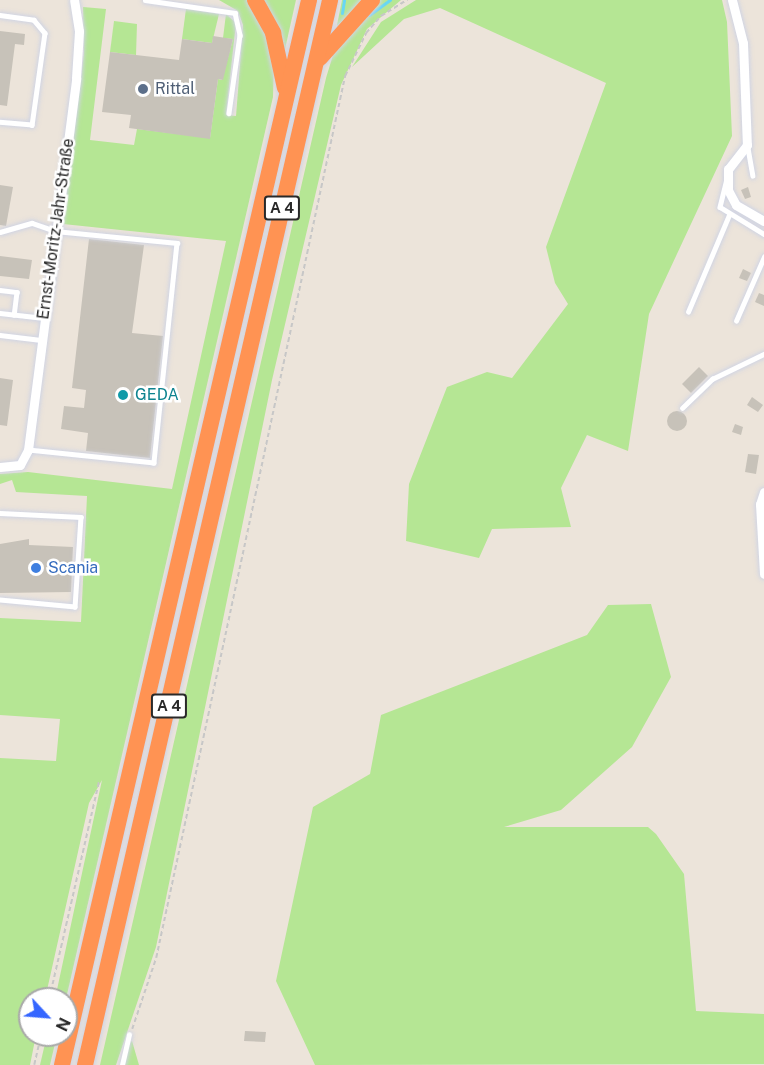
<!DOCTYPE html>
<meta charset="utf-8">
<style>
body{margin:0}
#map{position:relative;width:764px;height:1065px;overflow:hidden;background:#ece4da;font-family:"Public Sans",sans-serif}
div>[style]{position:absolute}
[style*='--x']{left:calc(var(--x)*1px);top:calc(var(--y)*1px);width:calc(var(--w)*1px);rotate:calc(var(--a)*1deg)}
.green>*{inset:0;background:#b5e694}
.stream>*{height:3px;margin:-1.5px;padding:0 1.5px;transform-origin:1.5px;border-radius:1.5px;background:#67d7f4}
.building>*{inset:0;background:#c7c2b9}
.round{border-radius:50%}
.path>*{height:1.5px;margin-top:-0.75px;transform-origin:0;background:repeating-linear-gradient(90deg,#c7c7c7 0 4.5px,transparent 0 7.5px)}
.roads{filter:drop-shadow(0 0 2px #d0d4e3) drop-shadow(0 0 2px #d0d4e3)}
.lane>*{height:4.5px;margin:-2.25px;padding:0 2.25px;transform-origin:2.25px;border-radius:2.25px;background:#fff}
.street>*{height:9px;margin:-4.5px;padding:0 4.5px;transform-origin:4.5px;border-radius:4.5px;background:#fff}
.highway>*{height:16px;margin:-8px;padding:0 8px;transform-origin:8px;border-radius:8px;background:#ff9353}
.dots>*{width:16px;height:16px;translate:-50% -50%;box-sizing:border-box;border:3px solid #fff;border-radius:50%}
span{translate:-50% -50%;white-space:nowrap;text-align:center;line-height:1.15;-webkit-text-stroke:5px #fff;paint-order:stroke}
.shield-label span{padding:2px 4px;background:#fff;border:2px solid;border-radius:4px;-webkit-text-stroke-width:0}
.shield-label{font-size:15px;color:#292929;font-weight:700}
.service-label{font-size:16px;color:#4e5e75}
.left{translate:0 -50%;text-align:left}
.street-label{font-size:16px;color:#292929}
.culture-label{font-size:16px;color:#0d838f}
.shop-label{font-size:16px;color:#366cbe}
.north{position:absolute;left:18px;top:987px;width:60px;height:60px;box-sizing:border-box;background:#fff;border:2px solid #a9a9a9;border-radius:50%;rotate:116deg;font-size:16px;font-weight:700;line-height:24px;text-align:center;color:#292929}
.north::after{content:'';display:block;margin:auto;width:21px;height:27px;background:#3566ff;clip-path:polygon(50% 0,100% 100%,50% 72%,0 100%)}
</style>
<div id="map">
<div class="green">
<div style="clip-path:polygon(219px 0,250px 0,257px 9px,274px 63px,273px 97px,66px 999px,55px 999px,102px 780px,89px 803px,45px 999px,30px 999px,30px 1035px,36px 1035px,30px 1065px,0 1065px,0 758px,56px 761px,60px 719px,0 715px,0 618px,81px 622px,87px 496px,16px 492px,12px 480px,0 484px,0 474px,28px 472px,172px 489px,226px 241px,63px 224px,84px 53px,83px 7px,106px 9px,90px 140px,134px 145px,137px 129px,210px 138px,218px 79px,222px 80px,233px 39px,223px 38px,226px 14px,236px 23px,226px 115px,236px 116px,243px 25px,238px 11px)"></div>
<div style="clip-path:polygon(262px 0,296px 0,285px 49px,282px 50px)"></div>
<div style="clip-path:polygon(342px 0,364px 0,337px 26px,337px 25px)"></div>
<div style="clip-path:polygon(379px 0,401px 0,367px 29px,341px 85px,272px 380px,156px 947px,116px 1065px,100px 1065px,326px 78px,333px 55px)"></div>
<div style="clip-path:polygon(416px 0,722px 0,727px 22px,732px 136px,649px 314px,628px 451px,587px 435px,561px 488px,571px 527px,492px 529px,479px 558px,406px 541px,409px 484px,447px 387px,487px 372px,512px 378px,568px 304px,555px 283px,546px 247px,606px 83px,440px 8px,404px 19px,352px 67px,381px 22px)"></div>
<div style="clip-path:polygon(186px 9px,219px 14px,212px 43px,182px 39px)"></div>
<div style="clip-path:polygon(114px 21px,137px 24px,136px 55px,110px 52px)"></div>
<div style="clip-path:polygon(651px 604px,671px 677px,632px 747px,561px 810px,504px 827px,648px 827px,656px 834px,684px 874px,696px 1011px,764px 1014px,764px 1064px,315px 1065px,276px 981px,313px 807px,370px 774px,381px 715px,587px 635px,608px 605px)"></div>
<div style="clip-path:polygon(47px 1035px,57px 1035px,50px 1065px,40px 1065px)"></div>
<div style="clip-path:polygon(132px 1041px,139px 1065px,124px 1065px,127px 1046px)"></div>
</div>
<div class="stream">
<div style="--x:342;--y:13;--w:13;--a:-81"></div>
<div style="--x:369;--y:15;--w:26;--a:-36"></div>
</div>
<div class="building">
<div style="clip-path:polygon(0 31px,25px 34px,24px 45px,15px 44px,7px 106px,0 105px)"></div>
<div style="clip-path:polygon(213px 36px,233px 39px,223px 80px,218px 79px,210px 139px,129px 128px,131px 115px,102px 112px,110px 52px,179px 60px,182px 39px,212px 43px)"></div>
<div style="clip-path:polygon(0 185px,13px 187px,6px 226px,0 225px)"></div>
<div style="clip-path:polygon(748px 187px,751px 197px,745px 199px,741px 190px)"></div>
<div style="clip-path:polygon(89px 239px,144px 245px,132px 333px,163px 336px,150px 458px,86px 451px,88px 433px,61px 429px,64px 406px,84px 408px,86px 390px,72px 388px)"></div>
<div style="clip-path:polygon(0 256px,32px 260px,29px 279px,0 276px)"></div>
<div style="clip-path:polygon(743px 269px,751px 273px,747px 281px,739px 278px)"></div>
<div style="clip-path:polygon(759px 293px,764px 295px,764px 306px,755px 302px)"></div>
<div style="clip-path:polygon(699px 367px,708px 376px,691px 393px,682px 384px)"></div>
<div style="clip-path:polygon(0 378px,13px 380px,7px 426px,0 425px)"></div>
<div style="clip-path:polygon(752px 397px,763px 405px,758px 412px,747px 405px)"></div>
<div class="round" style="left:667px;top:411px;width:20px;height:20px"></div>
<div style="clip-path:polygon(735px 424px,743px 427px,741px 435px,732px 432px)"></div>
<div style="clip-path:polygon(748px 454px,759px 455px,756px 474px,745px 472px)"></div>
<div style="clip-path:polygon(29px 539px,29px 545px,73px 547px,71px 592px,0 593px,0 544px)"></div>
<div style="clip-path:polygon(245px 1031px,266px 1032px,265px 1042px,244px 1041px)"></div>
</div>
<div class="path">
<div style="--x:49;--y:999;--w:224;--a:-77.1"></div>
<div style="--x:132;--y:1029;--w:75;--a:-71.3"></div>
<div style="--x:156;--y:958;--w:902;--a:-77.91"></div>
<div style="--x:345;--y:76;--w:48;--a:-64"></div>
<div style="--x:366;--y:33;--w:23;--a:-49"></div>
<div style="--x:381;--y:16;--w:31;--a:-32"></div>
<div style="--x:34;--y:1065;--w:31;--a:-77"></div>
</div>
<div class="roads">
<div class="lane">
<div style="--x:145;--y:0;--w:91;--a:8.2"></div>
<div style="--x:235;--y:13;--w:23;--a:77"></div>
<div style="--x:240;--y:35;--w:79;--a:98"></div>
<div style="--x:0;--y:15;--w:34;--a:8"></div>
<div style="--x:34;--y:20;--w:17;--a:50"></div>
<div style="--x:45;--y:33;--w:93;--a:98"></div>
<div style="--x:32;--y:125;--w:32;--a:-175"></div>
<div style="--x:748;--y:148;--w:28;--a:80"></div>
<div style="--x:727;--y:179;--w:29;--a:104"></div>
<div style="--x:720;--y:207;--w:52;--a:31.5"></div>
<div style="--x:0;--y:232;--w:33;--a:-16"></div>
<div style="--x:32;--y:223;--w:24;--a:19"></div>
<div style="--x:55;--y:231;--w:123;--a:5.6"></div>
<div style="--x:177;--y:243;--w:221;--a:96"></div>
<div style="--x:154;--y:463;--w:126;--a:-174.1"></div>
<div style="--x:0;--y:290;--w:17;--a:7"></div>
<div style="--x:17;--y:292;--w:23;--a:97"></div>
<div style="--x:688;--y:312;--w:105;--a:-67.1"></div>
<div style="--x:0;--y:313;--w:44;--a:6.5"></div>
<div style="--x:736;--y:321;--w:70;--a:-66.4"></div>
<div style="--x:0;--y:335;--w:41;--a:7"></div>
<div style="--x:682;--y:408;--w:42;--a:-44"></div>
<div style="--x:712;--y:379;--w:58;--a:-25.7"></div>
<div style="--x:0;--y:513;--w:81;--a:2.8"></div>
<div style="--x:81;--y:517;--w:90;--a:93.8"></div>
<div style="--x:75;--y:607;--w:75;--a:-174.7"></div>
<div style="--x:122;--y:1065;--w:31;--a:-77"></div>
</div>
<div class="street">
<div style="--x:732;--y:0;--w:44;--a:75.7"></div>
<div style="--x:743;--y:43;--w:102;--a:87.8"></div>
<div style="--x:747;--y:145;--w:31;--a:128"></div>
<div style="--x:728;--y:169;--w:21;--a:90"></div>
<div style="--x:728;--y:190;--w:17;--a:62"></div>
<div style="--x:736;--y:205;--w:32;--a:30"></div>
<div style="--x:0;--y:467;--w:20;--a:-6"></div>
<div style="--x:20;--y:465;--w:17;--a:-62"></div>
<div style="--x:28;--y:450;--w:375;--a:-82.6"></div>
<div style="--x:76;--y:78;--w:47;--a:-86.3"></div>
<div style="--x:79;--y:31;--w:31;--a:-99"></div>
<div style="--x:764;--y:492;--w:13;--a:108"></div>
<div style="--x:760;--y:504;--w:70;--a:86.7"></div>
</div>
<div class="highway">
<div style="--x:255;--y:0;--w:38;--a:61"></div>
<div style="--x:273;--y:33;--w:56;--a:77.7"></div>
<div style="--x:320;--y:58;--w:78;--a:-48.1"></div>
<div style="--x:62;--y:1065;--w:1093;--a:-76.94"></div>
<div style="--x:85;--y:1065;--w:1093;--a:-77.04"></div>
</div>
</div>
<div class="dots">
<div style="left:143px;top:89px;background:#5c6f8a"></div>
<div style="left:123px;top:395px;background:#0f9aa8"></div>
<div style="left:36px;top:568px;background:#3f7fe0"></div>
</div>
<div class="shield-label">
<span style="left:282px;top:208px">A 4</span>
<span style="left:169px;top:706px">A 4</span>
</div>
<div class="service-label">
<span class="left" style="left:155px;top:89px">Rittal</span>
</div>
<div class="street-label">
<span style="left:56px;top:229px;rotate:-82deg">Ernst-Moritz-Jahr-Straße</span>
</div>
<div class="culture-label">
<span class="left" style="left:135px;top:395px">GEDA</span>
</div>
<div class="shop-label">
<span class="left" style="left:48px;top:568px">Scania</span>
</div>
<div class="north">N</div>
</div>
